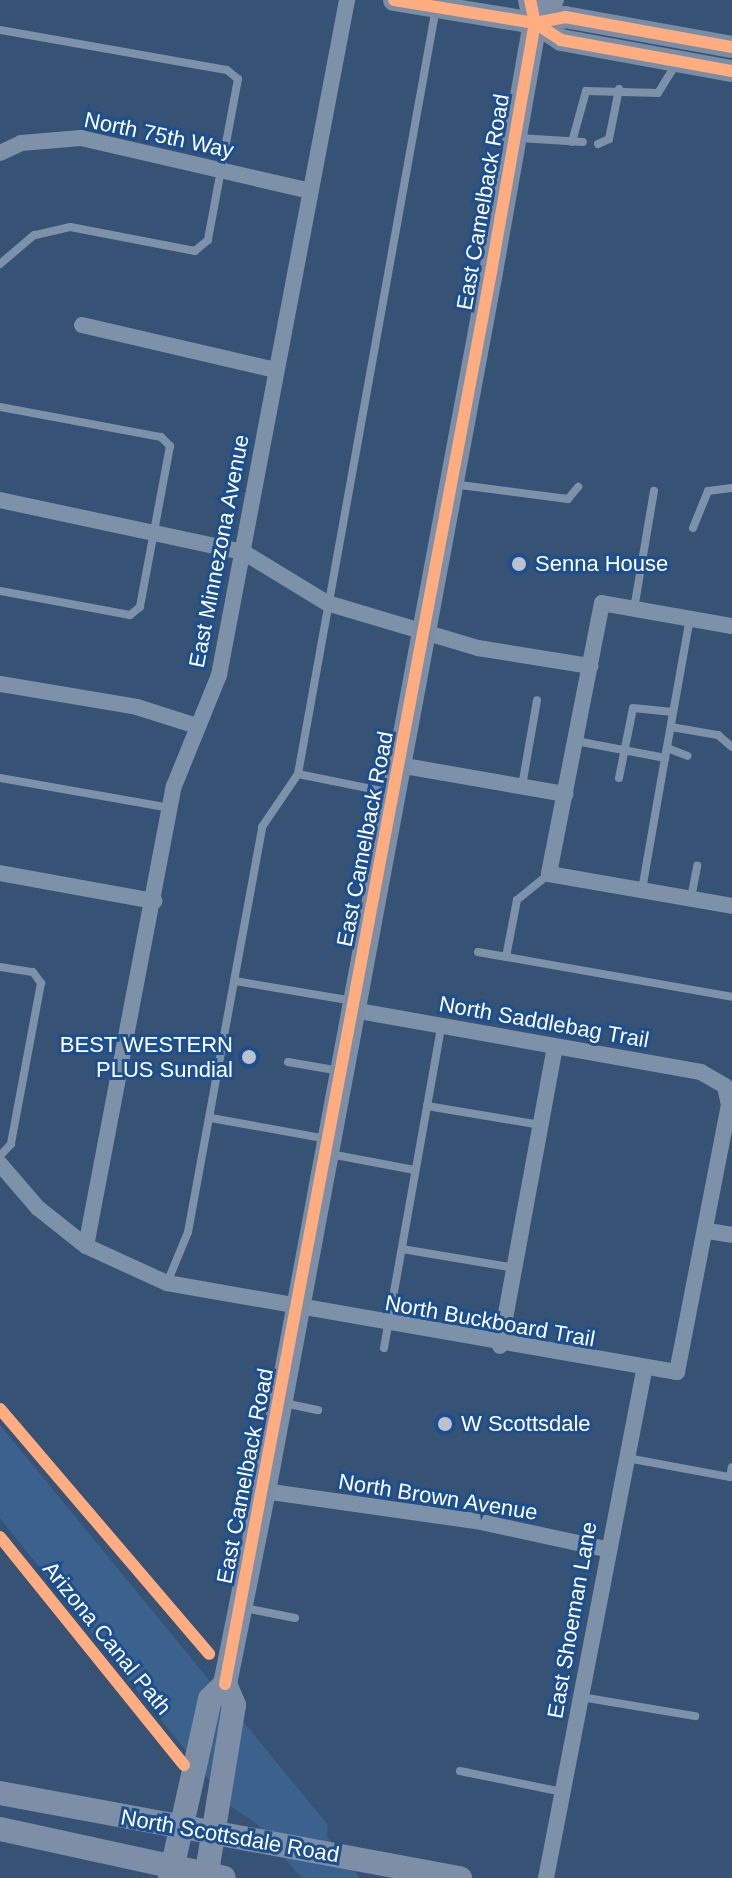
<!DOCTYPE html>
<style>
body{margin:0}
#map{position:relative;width:732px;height:1878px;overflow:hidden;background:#365274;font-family:Helvetica,sans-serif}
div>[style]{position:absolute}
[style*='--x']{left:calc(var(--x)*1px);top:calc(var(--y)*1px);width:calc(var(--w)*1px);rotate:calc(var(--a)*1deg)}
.water>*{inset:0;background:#3b618d}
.lane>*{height:8px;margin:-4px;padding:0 4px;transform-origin:4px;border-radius:4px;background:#7d92a8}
.street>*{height:16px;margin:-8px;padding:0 8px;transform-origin:8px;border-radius:8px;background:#7d92a8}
.secondary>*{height:22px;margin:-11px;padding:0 11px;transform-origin:11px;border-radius:11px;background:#798da4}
.primary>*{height:24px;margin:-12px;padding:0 12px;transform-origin:12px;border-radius:12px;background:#7d8ea7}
.cycleway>*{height:12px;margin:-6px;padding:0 6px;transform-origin:6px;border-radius:6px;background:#ffac80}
.dots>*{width:22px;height:22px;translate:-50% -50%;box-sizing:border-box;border:4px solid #1b4f8f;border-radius:50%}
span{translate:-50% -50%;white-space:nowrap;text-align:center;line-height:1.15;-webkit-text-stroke:6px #1b4f8f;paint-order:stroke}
.street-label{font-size:22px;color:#fff}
.poi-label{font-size:22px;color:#fff}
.left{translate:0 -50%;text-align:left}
.right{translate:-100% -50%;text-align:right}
</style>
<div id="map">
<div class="water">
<div style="clip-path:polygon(0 1425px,328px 1825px,327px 1836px,360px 1878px,301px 1878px,257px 1824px,230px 1806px,0 1518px)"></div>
</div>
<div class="lane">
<div style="--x:0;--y:30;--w:230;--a:10"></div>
<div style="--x:227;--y:70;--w:14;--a:39"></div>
<div style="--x:238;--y:79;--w:164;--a:100.6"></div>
<div style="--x:208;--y:240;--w:17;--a:140"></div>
<div style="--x:195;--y:251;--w:127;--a:-169.1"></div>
<div style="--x:70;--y:227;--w:37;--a:167"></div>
<div style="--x:34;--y:235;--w:45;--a:139.5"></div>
<div style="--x:519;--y:138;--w:64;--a:3.6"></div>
<div style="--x:572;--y:142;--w:53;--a:-74.6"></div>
<div style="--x:586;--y:91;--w:72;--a:1.6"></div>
<div style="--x:658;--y:93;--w:34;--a:-58"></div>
<div style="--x:598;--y:144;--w:12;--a:-24"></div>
<div style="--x:609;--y:139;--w:51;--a:-78.7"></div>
<div style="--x:0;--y:407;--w:164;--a:10.6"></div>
<div style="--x:161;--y:437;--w:13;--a:45"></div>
<div style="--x:170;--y:446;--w:164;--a:100.6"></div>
<div style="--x:140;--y:607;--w:13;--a:141"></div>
<div style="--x:130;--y:615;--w:132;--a:-169.5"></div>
<div style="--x:452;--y:484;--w:117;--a:7.4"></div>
<div style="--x:568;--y:499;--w:16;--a:-50"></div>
<div style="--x:693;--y:528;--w:40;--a:-68"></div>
<div style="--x:708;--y:491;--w:24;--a:-7"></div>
<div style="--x:634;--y:609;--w:120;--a:-80.4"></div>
<div style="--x:671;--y:727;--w:48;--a:9.7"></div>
<div style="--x:718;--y:735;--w:18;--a:41"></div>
<div style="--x:576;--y:741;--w:91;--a:10.8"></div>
<div style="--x:665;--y:758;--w:134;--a:99.9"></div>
<div style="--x:667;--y:748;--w:22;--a:21"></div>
<div style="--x:665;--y:758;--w:142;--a:-79.9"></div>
<div style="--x:298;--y:774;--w:95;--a:11.5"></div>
<div style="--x:0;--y:778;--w:173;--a:10"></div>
<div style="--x:619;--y:778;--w:71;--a:-78.7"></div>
<div style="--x:633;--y:708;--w:40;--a:5.7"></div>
<div style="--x:522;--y:786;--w:87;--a:-80.1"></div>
<div style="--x:691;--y:898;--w:33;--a:-79"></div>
<div style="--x:478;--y:952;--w:258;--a:10"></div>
<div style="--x:506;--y:957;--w:58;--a:-79.1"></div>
<div style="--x:517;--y:900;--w:41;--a:-39.1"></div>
<div style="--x:0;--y:967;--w:33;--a:9"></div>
<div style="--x:33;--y:972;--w:14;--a:54"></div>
<div style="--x:41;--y:983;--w:164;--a:100.6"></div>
<div style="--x:11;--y:1144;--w:16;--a:133"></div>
<div style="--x:235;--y:981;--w:120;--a:9.6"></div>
<div style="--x:288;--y:1062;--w:53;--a:9.8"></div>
<div style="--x:427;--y:1106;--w:115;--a:9.5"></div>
<div style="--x:211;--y:1118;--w:119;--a:10.2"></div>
<div style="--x:330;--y:1154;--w:86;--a:10.7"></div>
<div style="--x:402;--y:1249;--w:116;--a:9.5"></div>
<div style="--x:167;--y:1283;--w:55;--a:-67.6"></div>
<div style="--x:188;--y:1232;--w:412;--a:-79.6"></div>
<div style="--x:262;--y:827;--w:64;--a:-55.8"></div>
<div style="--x:298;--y:774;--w:778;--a:-79.79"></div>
<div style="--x:384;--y:1348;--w:326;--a:-79.9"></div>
<div style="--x:284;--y:1403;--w:35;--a:12"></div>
<div style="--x:627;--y:1458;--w:105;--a:10.5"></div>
<div style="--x:730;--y:1477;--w:10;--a:-79"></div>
<div style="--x:245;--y:1608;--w:51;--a:11.3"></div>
<div style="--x:581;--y:1697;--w:116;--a:9.5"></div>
<div style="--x:460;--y:1771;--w:104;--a:11.6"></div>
</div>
<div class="street">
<div style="--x:0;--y:153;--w:23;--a:-25"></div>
<div style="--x:21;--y:143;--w:60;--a:-4.8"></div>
<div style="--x:81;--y:138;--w:235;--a:13"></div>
<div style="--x:82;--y:325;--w:199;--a:13.1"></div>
<div style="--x:0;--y:500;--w:249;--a:12.1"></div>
<div style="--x:243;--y:552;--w:98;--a:31.3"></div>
<div style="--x:327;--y:603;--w:158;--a:16.6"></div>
<div style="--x:478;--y:648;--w:114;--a:9.1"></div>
<div style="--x:732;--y:626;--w:132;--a:-170"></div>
<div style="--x:602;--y:603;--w:276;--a:101.1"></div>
<div style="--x:549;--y:874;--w:186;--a:9.9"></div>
<div style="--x:0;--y:684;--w:139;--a:9.5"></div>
<div style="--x:137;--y:707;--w:63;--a:17.6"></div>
<div style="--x:399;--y:765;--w:169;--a:9.9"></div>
<div style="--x:0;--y:873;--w:157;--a:10.3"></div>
<div style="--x:0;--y:1164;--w:58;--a:49.2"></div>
<div style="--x:38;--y:1208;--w:61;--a:38.4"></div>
<div style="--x:86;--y:1246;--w:89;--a:24.6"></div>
<div style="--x:167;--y:1283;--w:518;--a:9.9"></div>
<div style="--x:677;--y:1372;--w:272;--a:-79"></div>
<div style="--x:729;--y:1105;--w:19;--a:-102"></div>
<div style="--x:725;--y:1086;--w:28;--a:-150"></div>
<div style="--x:701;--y:1072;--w:354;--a:-169.9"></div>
<div style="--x:708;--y:1231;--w:24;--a:9"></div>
<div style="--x:86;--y:1246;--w:468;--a:-79.2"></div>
<div style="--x:174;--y:786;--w:120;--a:-67.9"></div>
<div style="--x:219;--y:675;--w:687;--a:-79.26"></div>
<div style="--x:500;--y:1346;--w:304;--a:-79.6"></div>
<div style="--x:264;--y:1491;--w:214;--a:8.1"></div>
<div style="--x:476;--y:1521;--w:132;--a:12.2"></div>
<div style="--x:546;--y:1878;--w:516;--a:-79.06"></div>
</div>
<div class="secondary">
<div style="--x:394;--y:0;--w:143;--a:9.3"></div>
<div style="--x:535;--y:23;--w:31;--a:-11"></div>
<div style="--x:565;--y:17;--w:170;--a:10.2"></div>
<div style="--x:535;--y:23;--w:31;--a:33"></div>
<div style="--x:561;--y:40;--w:174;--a:10.3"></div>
</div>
<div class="primary">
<div style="--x:535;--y:23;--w:29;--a:-54"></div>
<div style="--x:0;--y:1793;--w:468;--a:10.5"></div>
<div style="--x:0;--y:1829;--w:229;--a:12.3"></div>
<div style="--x:170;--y:1878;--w:183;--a:-77.4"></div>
<div style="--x:210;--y:1699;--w:21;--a:-45"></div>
<div style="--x:225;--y:1684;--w:197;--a:-78.6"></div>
<div style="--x:264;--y:1491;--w:1240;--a:-79.45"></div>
<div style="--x:491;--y:272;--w:253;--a:-80"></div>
<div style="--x:535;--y:23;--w:24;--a:-102"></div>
<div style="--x:206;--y:1878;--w:175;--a:-80.8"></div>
<div style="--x:234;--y:1705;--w:23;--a:-113"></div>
</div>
<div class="cycleway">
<div style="--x:394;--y:0;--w:143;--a:9.3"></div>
<div style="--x:535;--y:23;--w:31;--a:-11"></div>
<div style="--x:565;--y:17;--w:170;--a:10.2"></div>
<div style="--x:535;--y:23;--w:31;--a:33"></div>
<div style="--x:561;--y:40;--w:174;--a:10.3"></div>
<div style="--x:0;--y:1409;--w:322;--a:49.5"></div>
<div style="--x:0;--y:1537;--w:293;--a:51.1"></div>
<div style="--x:225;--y:1684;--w:1437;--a:-79.33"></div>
<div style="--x:491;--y:272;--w:253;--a:-80"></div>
<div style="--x:535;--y:23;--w:24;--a:-102"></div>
</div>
<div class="dots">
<div style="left:519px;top:564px;background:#b9c2ce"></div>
<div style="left:249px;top:1057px;background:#b9c2ce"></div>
<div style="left:445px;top:1424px;background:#b9c2ce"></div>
</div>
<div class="street-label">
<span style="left:159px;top:135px;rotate:12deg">North 75th Way</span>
<span style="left:483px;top:202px;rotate:-80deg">East Camelback Road</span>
<span style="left:219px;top:551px;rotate:-79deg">East Minnezona Avenue</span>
<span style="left:365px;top:839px;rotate:-79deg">East Camelback Road</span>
<span style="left:544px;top:1022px;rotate:10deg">North Saddlebag Trail</span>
<span style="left:490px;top:1321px;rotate:10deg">North Buckboard Trail</span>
<span style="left:245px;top:1476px;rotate:-79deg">East Camelback Road</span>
<span style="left:438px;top:1497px;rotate:9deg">North Brown Avenue</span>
<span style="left:572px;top:1620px;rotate:-80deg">East Shoeman Lane</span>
<span style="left:107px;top:1638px;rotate:51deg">Arizona Canal Path</span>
<span style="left:230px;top:1836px;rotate:10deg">North Scottsdale Road</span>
</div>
<div class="poi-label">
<span class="left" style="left:535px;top:564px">Senna House</span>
<span class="right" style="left:233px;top:1057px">BEST WESTERN<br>PLUS Sundial</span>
<span class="left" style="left:461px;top:1424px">W Scottsdale</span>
</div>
</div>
